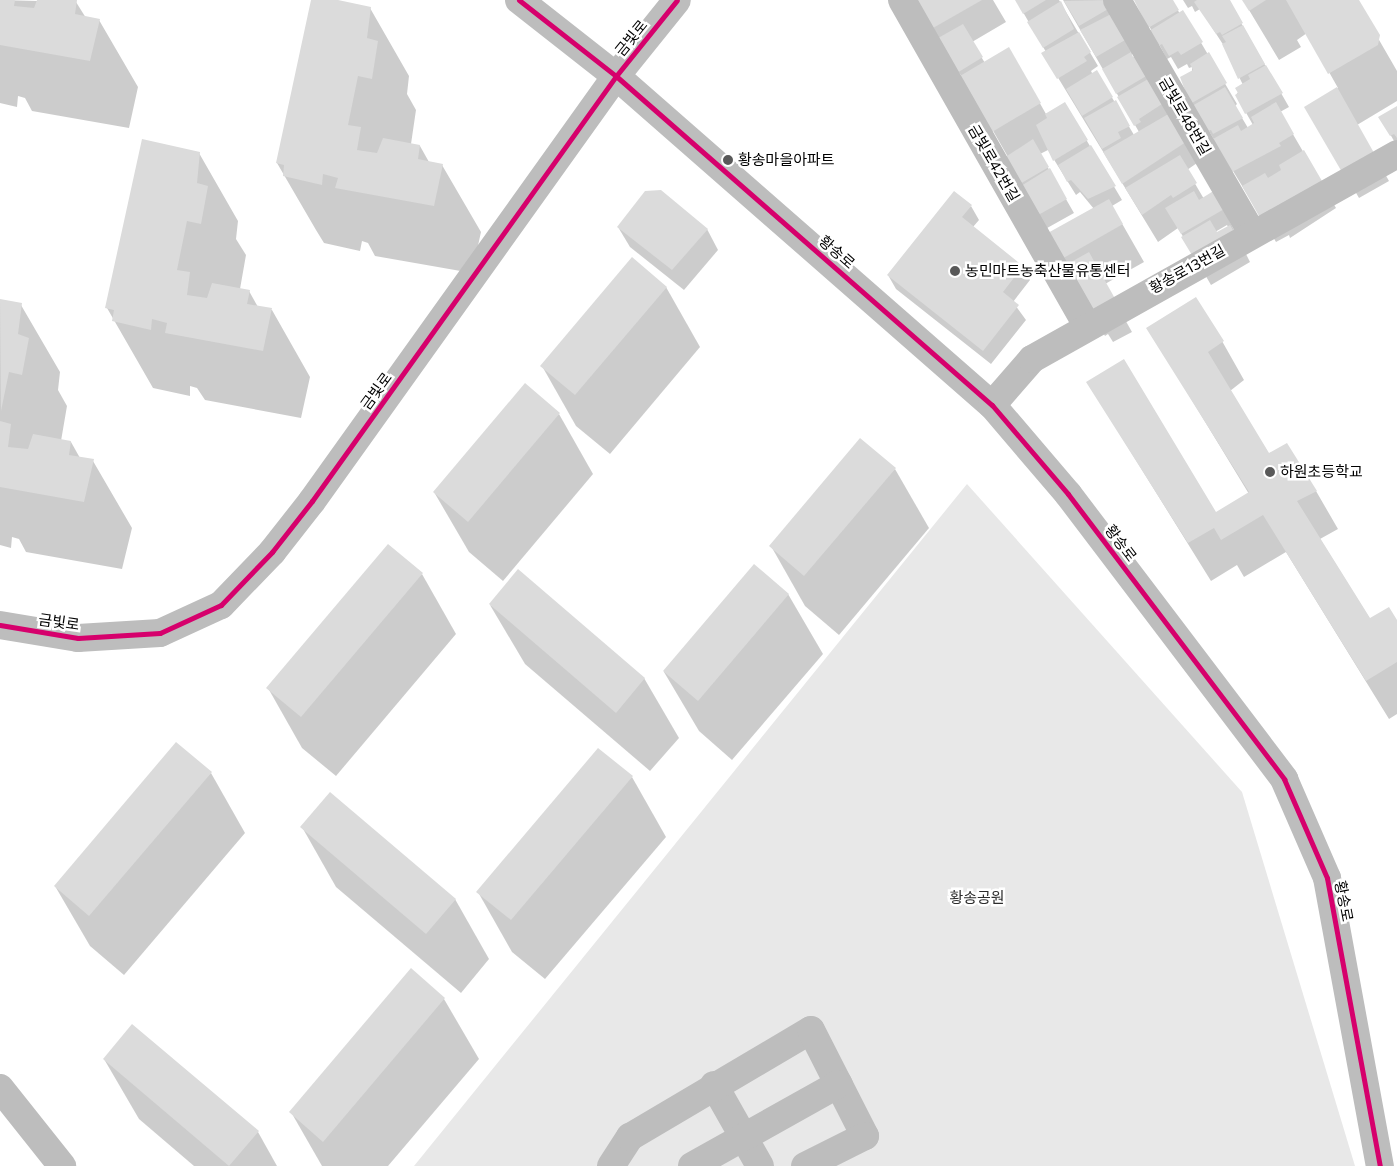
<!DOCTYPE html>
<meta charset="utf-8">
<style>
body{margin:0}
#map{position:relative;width:1397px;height:1166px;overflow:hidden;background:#fff;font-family:Commissioner,"Noto Sans KR",sans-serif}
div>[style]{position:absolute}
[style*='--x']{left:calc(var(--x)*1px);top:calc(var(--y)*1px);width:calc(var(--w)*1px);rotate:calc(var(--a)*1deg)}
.green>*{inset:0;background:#e8e8e8}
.shadow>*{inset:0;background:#0003}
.building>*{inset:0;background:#dbdbdb}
.minor>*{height:28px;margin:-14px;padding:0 14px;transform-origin:14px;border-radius:14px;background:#bdbdbd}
.cycleway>*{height:5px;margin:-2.5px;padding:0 2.5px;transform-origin:2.5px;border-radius:2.5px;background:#d6006c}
.dots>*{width:14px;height:14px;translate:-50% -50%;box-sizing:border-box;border:2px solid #fff;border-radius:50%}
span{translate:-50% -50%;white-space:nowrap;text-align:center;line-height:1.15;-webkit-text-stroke:5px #fff;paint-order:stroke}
.street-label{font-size:15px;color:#000}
.poi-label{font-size:15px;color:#000}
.left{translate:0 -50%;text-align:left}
.park-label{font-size:15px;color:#2c2c2c}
</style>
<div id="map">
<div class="green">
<div style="clip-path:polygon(967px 484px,1242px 792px,1355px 1166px,414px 1166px)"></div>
</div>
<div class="shadow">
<div style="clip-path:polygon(0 0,76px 2px,86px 18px,99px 20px,138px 87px,129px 128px,32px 111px,25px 98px,18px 96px,17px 107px,0 103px)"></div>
<div style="clip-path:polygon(313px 0,333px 0,370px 8px,409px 76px,407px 94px,416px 110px,411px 144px,420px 146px,429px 162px,442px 165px,481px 232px,472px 273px,375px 256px,368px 243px,362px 241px,360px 251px,324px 243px,316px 230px,277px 163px)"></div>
<div style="clip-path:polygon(906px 0,993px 0,1006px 22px,972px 42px,985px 63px,1009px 49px,1046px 114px,1065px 104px,1122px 200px,1112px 206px,1144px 262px,1105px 284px,1132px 332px,1113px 342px,1108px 334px,1105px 336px,1061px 260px,1094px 209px,1080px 192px,1076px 195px,1048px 150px,1040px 154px,1074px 213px,1040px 232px,1008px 157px,963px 78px)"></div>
<div style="clip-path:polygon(evenodd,1016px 0,1059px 0,1098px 66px,1091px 71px,1093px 75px,1097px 72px,1134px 135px,1139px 132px,1063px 0,1111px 0,1139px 50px,1131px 55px,1133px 58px,1141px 54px,1197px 163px,1187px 170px,1204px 199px,1215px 192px,1250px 262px,1211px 285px,1178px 228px,1158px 242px,1043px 53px,1046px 52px,1016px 0,1227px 225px,1228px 227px,1217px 234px,1215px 232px,1227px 225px)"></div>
<div style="clip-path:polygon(1135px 0,1172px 0,1180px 14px,1183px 12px,1237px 104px,1235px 106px,1248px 128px,1253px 125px,1236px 95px,1243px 85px,1224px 46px,1200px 9px,1195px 12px,1192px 6px,1188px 8px,1183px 0,1228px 0,1289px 107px,1280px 112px,1336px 208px,1290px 238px,1289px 235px,1276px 242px,1192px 103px,1192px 67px,1189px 68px,1187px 64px,1178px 69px,1171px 57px,1167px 59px)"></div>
<div style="clip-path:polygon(1243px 0,1356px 0,1397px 71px,1397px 101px,1357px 125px,1389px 181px,1359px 198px,1306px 107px,1338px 88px,1307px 33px,1297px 40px,1301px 47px,1279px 60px)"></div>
<div style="clip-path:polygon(1397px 108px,1397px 146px,1380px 117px)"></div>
<div style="clip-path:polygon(199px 153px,238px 221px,236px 239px,246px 255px,240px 289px,249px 291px,258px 307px,272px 310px,310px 377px,301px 418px,205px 400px,197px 388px,190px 386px,190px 396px,153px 388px,107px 308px)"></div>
<div style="clip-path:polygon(971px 206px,979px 220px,973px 227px,1022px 267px,1030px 280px,1013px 302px,1026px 320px,991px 364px,896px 289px,888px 275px)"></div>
<div style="clip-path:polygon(618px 227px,707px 229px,718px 250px,684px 290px,630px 247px)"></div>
<div style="clip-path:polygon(666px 287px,700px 347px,610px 454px,576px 426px,542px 366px)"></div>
<div style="clip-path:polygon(0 300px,21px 305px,60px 372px,58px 390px,67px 406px,61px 441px,71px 442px,80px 458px,93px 461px,132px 528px,122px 569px,26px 552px,19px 539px,12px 537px,11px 548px,0 545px)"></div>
<div style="clip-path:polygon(1148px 328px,1222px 341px,1244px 380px,1230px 391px,1269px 454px,1316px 491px,1338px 529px,1320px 539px,1370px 619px,1397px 622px,1397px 714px,1389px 719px,1286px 552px,1244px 577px,1237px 565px,1211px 581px,1088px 383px,1216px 514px,1249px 494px)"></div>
<div style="clip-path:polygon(559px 414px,593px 474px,503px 581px,469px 552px,434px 492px)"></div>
<div style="clip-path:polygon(895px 469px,929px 528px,839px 635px,805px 606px,771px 546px)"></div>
<div style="clip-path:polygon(422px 574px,456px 634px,336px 776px,302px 748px,268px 688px)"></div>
<div style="clip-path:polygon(788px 594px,823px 654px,732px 760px,699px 731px,664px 672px)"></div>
<div style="clip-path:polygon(490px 605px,644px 678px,679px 738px,650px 771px,525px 664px)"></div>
<div style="clip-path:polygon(211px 773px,245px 833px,124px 975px,90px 946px,55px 886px)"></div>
<div style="clip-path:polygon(632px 777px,666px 837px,545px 979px,512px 952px,478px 892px)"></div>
<div style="clip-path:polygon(302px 827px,455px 899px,489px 959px,461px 993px,336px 887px)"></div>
<div style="clip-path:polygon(411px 970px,444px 999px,479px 1059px,388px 1166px,322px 1166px,291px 1112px)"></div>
<div style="clip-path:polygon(104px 1059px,258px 1132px,277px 1166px,194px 1166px,139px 1119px)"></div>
</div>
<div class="building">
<div style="clip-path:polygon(0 0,15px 0,14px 6px,34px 8px,37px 0,77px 0,75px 14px,100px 19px,90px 61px,0 45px)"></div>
<div style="clip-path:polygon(311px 0,338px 0,371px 7px,367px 38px,378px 41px,372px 79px,358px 76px,348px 125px,361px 127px,357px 150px,377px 153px,383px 138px,420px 145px,418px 159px,443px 164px,434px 206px,335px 188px,338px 178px,323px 174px,322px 185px,283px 176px,284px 165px,276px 163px)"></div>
<div style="clip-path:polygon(908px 0,982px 0,926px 32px)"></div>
<div style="clip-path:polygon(1015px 0,1046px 0,1023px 14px)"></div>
<div style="clip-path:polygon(1112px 0,1115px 5px,1079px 26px,1064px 1px)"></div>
<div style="clip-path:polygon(1134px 0,1173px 0,1179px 10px,1148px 28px)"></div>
<div style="clip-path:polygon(1197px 0,1230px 0,1243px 23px,1222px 35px,1220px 32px,1216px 34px,1194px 2px)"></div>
<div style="clip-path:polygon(1242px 0,1266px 0,1249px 11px)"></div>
<div style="clip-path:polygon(1286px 0,1359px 0,1380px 35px,1378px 45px,1328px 74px)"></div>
<div style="clip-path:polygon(1061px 1px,1074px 29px,1043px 48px,1027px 22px)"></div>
<div style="clip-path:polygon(1183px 10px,1203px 42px,1181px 55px,1178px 51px,1169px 56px,1162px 44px,1158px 46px,1149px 31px)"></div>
<div style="clip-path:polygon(1117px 11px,1132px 36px,1096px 57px,1080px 30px)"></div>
<div style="clip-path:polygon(963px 24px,983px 57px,952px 76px,931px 42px)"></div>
<div style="clip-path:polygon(1243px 25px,1265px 64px,1238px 79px,1222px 44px,1226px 42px,1222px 36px)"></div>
<div style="clip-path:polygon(1079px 32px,1091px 52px,1084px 57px,1087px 61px,1057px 79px,1041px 53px)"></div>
<div style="clip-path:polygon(1009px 47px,1041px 103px,992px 132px,960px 76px)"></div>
<div style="clip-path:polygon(1131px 52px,1133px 57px,1141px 52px,1153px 72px,1116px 94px,1102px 69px)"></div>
<div style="clip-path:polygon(1209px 52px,1227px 83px,1190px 104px,1180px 77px,1193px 70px,1190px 64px)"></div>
<div style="clip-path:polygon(1266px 65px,1283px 93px,1245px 114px,1235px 95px,1238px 93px,1235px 88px,1250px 79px,1248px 75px)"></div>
<div style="clip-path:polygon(1097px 70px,1113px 97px,1082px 116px,1066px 89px)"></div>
<div style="clip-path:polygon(1155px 75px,1162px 104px,1139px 119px,1141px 122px,1134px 126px,1117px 97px)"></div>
<div style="clip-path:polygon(1225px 87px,1243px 118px,1213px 134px,1211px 130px,1206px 132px,1192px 106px)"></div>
<div style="clip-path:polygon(1337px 87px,1378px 160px,1346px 179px,1304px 107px)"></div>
<div style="clip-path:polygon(1116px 100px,1130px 126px,1118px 132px,1121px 138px,1102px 149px,1084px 118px)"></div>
<div style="clip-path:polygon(1065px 102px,1088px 140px,1053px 161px,1036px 125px,1047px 118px,1045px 114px)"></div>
<div style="clip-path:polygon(1276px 102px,1294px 134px,1279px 143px,1281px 146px,1232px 172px,1213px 139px,1238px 125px,1241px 131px,1254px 123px,1251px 117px)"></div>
<div style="clip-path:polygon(1397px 106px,1397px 138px,1394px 134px,1390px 136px,1378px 117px)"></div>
<div style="clip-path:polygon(1170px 113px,1186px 142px,1122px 184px,1103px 152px)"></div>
<div style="clip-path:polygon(142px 139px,200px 152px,197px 183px,208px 186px,201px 224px,187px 221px,177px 270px,190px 272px,187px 295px,207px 298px,212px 283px,250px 290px,247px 304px,272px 308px,263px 351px,165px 333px,167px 323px,152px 319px,151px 330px,112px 321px,114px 310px,105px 308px)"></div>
<div style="clip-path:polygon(1033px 139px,1049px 167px,1013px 188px,1004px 158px)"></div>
<div style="clip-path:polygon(1091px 145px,1116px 186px,1088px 199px,1071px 180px,1067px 182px,1058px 165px)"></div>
<div style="clip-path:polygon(1304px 150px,1322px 181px,1259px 216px,1242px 186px,1265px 173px,1268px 178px,1281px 170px,1279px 165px)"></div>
<div style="clip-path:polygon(1180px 155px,1197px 183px,1173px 198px,1171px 195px,1142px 215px,1125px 188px)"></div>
<div style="clip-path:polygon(1050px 168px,1067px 199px,1031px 219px,1021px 186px)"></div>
<div style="clip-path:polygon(661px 190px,708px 229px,672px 270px,617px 227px,645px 191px)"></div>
<div style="clip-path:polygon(1215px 190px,1226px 208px,1181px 234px,1165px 208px,1194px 191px,1199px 200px)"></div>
<div style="clip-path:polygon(954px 191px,972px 205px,962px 217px,1023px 266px,1003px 292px,1019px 305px,983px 351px,887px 275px)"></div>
<div style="clip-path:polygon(1109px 199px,1123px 224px,1060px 260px,1046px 234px)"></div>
<div style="clip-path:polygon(1210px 220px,1217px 232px,1230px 225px,1239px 241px,1198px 265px,1181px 237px)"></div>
<div style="clip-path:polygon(1089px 252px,1118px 304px,1097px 316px,1064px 266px)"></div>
<div style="clip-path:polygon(632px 257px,667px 287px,575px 395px,540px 366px)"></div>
<div style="clip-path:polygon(1196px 297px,1224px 341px,1208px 352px,1269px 453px,1287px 443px,1317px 491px,1297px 501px,1370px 618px,1389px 607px,1397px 620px,1397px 662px,1366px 681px,1263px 515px,1221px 540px,1214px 528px,1188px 543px,1086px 382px,1124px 359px,1216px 512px,1249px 492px,1146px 328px)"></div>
<div style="clip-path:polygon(0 299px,22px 303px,18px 334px,29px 338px,22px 375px,9px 372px,1px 411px)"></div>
<div style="clip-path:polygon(525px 383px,560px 413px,468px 522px,433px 492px)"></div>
<div style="clip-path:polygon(0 421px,11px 424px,8px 447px,28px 449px,33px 434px,71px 441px,69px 455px,94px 459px,84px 502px,0 487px)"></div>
<div style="clip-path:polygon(860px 438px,896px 468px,804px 576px,769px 546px)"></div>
<div style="clip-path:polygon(388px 544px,423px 573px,301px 717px,266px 688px)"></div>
<div style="clip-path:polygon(754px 564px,789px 594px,698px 701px,663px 671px)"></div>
<div style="clip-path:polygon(518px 569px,645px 678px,616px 713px,489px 604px)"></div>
<div style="clip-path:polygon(176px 742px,212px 772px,89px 916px,54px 886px)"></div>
<div style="clip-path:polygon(598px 748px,633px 776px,511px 920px,476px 892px)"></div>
<div style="clip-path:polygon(330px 792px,456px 899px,426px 934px,300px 827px)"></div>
<div style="clip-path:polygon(411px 968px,445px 998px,323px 1142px,289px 1112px)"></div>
<div style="clip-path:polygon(132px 1024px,259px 1131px,229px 1166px,103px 1059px)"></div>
</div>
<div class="minor">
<div style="--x:519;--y:0;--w:123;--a:38.1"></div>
<div style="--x:616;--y:76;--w:500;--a:41.2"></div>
<div style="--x:992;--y:405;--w:117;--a:49.5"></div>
<div style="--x:1068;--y:494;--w:358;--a:52.8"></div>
<div style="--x:1284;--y:779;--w:108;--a:66.5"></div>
<div style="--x:1327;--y:878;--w:293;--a:79.6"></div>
<div style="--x:902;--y:0;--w:374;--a:60.4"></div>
<div style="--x:1117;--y:0;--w:269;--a:59.9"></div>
<div style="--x:992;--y:405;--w:61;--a:-49"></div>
<div style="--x:1032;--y:359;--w:419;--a:-29.3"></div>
<div style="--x:0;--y:625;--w:79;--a:9.5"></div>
<div style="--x:78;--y:638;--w:82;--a:-3.5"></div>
<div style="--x:160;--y:633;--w:67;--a:-24.7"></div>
<div style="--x:221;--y:605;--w:74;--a:-46.1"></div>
<div style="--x:272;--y:552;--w:65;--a:-51.9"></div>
<div style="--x:312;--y:501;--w:523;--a:-54.42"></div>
<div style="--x:616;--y:76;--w:97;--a:-51.2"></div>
<div style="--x:714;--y:1085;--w:93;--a:60.4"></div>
<div style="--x:0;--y:1088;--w:100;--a:51.5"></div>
<div style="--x:611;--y:1166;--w:35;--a:-57"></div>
<div style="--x:630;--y:1137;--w:210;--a:-30.6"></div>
<div style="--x:811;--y:1030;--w:119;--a:63"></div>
<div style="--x:865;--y:1136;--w:67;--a:153.4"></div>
<div style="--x:692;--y:1166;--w:168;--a:-29.2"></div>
</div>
<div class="cycleway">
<div style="--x:519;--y:0;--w:123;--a:38.1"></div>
<div style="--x:616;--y:76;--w:500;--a:41.2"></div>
<div style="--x:992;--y:405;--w:117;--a:49.5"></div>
<div style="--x:1068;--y:494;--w:358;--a:52.8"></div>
<div style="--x:1284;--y:779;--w:108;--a:66.5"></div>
<div style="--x:1327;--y:878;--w:293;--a:79.6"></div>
<div style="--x:0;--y:625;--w:79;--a:9.5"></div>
<div style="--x:78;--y:638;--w:82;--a:-3.5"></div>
<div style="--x:160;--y:633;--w:67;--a:-24.7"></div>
<div style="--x:221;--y:605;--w:74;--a:-46.1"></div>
<div style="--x:272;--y:552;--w:65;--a:-51.9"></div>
<div style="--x:312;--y:501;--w:523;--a:-54.42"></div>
<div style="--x:616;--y:76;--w:97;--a:-51.2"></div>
</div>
<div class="dots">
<div style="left:728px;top:160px;background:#595959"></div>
<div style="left:955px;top:271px;background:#595959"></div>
<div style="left:1270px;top:472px;background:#595959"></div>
</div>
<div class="street-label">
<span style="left:631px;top:38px;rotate:-51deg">금빛로</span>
<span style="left:1185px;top:116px;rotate:60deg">금빛로48번길</span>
<span style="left:994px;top:163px;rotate:60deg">금빛로42번길</span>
<span style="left:837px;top:252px;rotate:41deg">황송로</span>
<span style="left:1187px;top:269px;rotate:-29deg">황송로13번길</span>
<span style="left:376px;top:391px;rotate:-54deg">금빛로</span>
<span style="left:1121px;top:543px;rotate:53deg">황송로</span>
<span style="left:59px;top:622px;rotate:8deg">금빛로</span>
<span style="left:1344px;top:901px;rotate:79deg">황송로</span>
</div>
<div class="poi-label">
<span class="left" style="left:738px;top:160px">황송마을아파트</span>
<span class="left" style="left:965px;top:271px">농민마트농축산물유통센터</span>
<span class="left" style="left:1280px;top:472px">하원초등학교</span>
</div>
<div class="park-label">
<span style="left:977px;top:898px">황송공원</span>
</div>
</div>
